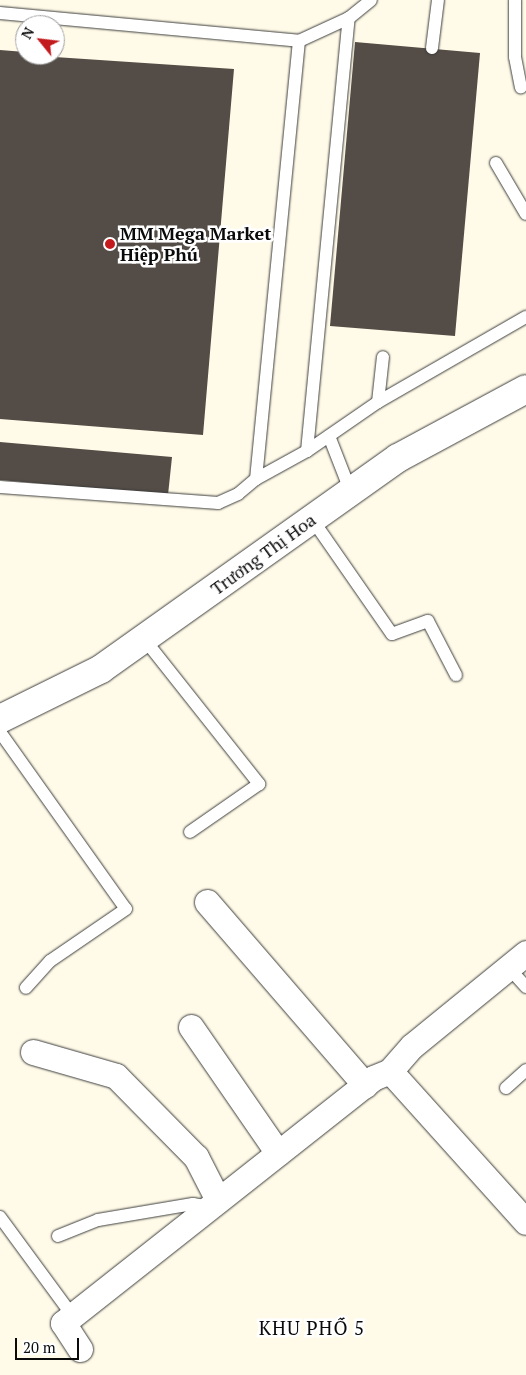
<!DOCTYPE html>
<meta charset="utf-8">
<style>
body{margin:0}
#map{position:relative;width:526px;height:1375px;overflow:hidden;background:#fffbe8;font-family:"PT Serif",serif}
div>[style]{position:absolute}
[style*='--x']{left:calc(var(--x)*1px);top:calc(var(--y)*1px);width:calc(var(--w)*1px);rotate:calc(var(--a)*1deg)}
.building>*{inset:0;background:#544c46}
.roads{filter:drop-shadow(0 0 1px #3d3d3d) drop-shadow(0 0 1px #3d3d3d)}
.service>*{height:12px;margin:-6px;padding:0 6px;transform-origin:6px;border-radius:6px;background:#fff}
.minor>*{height:25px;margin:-12.5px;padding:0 12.5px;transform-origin:12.5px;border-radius:12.5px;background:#fff}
.tertiary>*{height:28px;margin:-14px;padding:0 14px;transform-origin:14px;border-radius:14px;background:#fff}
.dots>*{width:14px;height:14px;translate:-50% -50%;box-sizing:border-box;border:2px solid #fff;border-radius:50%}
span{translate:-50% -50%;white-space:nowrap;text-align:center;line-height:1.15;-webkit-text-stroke:5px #fff;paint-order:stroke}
.poi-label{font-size:18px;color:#0a0a0a;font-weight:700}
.left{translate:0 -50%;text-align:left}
.street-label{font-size:18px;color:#0a0a0a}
.neighbourhood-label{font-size:19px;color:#0a0a0a;letter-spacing:1px}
.north{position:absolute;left:15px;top:15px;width:50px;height:50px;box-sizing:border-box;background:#fff;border:1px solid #9d9d9d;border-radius:50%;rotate:299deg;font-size:14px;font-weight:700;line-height:20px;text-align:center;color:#0a0a0a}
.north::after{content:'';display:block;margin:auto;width:18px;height:22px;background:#c31a1e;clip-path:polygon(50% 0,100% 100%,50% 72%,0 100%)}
.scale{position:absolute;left:15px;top:1338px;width:64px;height:22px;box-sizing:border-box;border:2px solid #0a0a0a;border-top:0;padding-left:6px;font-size:15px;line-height:18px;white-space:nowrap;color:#0a0a0a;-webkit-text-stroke:4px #fff;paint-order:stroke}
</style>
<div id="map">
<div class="building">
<div style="clip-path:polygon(355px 42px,480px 53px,455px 336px,330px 326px)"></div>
<div style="clip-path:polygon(0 50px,25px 52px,25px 55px,234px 69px,203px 435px,0 419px)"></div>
<div style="clip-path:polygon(0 442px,172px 457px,168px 495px,0 480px)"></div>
</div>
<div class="roads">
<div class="service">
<div style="--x:515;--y:0;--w:57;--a:90"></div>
<div style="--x:515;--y:57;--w:31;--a:79"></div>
<div style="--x:0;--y:13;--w:300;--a:5.3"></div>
<div style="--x:299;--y:41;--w:55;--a:-24.7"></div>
<div style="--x:349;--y:18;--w:28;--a:-39"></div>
<div style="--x:432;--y:48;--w:48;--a:-82.9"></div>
<div style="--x:496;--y:163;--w:59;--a:59.5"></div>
<div style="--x:378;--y:402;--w:45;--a:-83.7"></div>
<div style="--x:329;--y:436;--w:58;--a:68.7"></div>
<div style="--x:307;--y:451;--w:435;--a:-84.5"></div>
<div style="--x:256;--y:479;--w:440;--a:-84.4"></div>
<div style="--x:0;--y:487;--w:219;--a:4.2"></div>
<div style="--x:218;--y:503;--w:22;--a:-24"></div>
<div style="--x:238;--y:494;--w:23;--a:-40"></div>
<div style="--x:256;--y:479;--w:58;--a:-28.8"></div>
<div style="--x:307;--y:451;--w:86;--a:-34.6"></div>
<div style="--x:378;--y:402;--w:171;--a:-29.9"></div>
<div style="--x:312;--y:519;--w:140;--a:55.2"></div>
<div style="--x:392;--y:634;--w:38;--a:-20"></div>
<div style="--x:428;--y:621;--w:61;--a:62.6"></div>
<div style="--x:145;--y:640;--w:184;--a:51.6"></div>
<div style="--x:259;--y:784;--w:84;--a:145.2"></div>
<div style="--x:0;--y:732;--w:217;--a:54.6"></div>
<div style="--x:126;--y:909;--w:92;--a:145.6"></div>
<div style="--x:50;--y:961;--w:36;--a:132"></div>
<div style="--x:508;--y:967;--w:27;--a:48"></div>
<div style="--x:506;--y:1088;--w:27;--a:-42"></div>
<div style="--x:0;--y:1217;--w:122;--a:53.7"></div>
<div style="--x:58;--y:1236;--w:43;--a:-21.8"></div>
<div style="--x:98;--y:1220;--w:96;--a:-9.6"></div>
<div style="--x:193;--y:1204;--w:17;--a:10"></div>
</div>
<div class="minor">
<div style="--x:207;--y:902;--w:242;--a:49.2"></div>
<div style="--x:191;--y:1027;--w:153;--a:55.4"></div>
<div style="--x:33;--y:1052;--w:86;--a:16.1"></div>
<div style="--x:116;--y:1076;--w:114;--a:45.4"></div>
<div style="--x:196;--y:1157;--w:48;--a:62.9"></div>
<div style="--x:390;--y:1071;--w:33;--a:-49"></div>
<div style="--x:412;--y:1046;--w:147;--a:-39.2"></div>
<div style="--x:80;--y:1349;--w:31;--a:-123"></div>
<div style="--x:63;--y:1323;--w:395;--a:-38.3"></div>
<div style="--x:373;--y:1078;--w:18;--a:-22"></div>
<div style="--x:390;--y:1071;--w:203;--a:48"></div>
</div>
<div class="tertiary">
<div style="--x:0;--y:719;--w:113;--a:-26.3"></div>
<div style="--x:101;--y:669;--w:364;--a:-35.4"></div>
<div style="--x:398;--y:458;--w:145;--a:-28.3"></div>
</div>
</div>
<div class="dots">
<div style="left:110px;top:244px;background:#c31a1e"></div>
</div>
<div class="poi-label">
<span class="left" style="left:120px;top:244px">MM Mega Market<br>Hiệp Phú</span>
</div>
<div class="street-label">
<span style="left:263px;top:554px;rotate:-36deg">Trương Thị Hoa</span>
</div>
<div class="neighbourhood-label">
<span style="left:312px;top:1328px">KHU PHỐ 5</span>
</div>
<div class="north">N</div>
<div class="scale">20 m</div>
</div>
